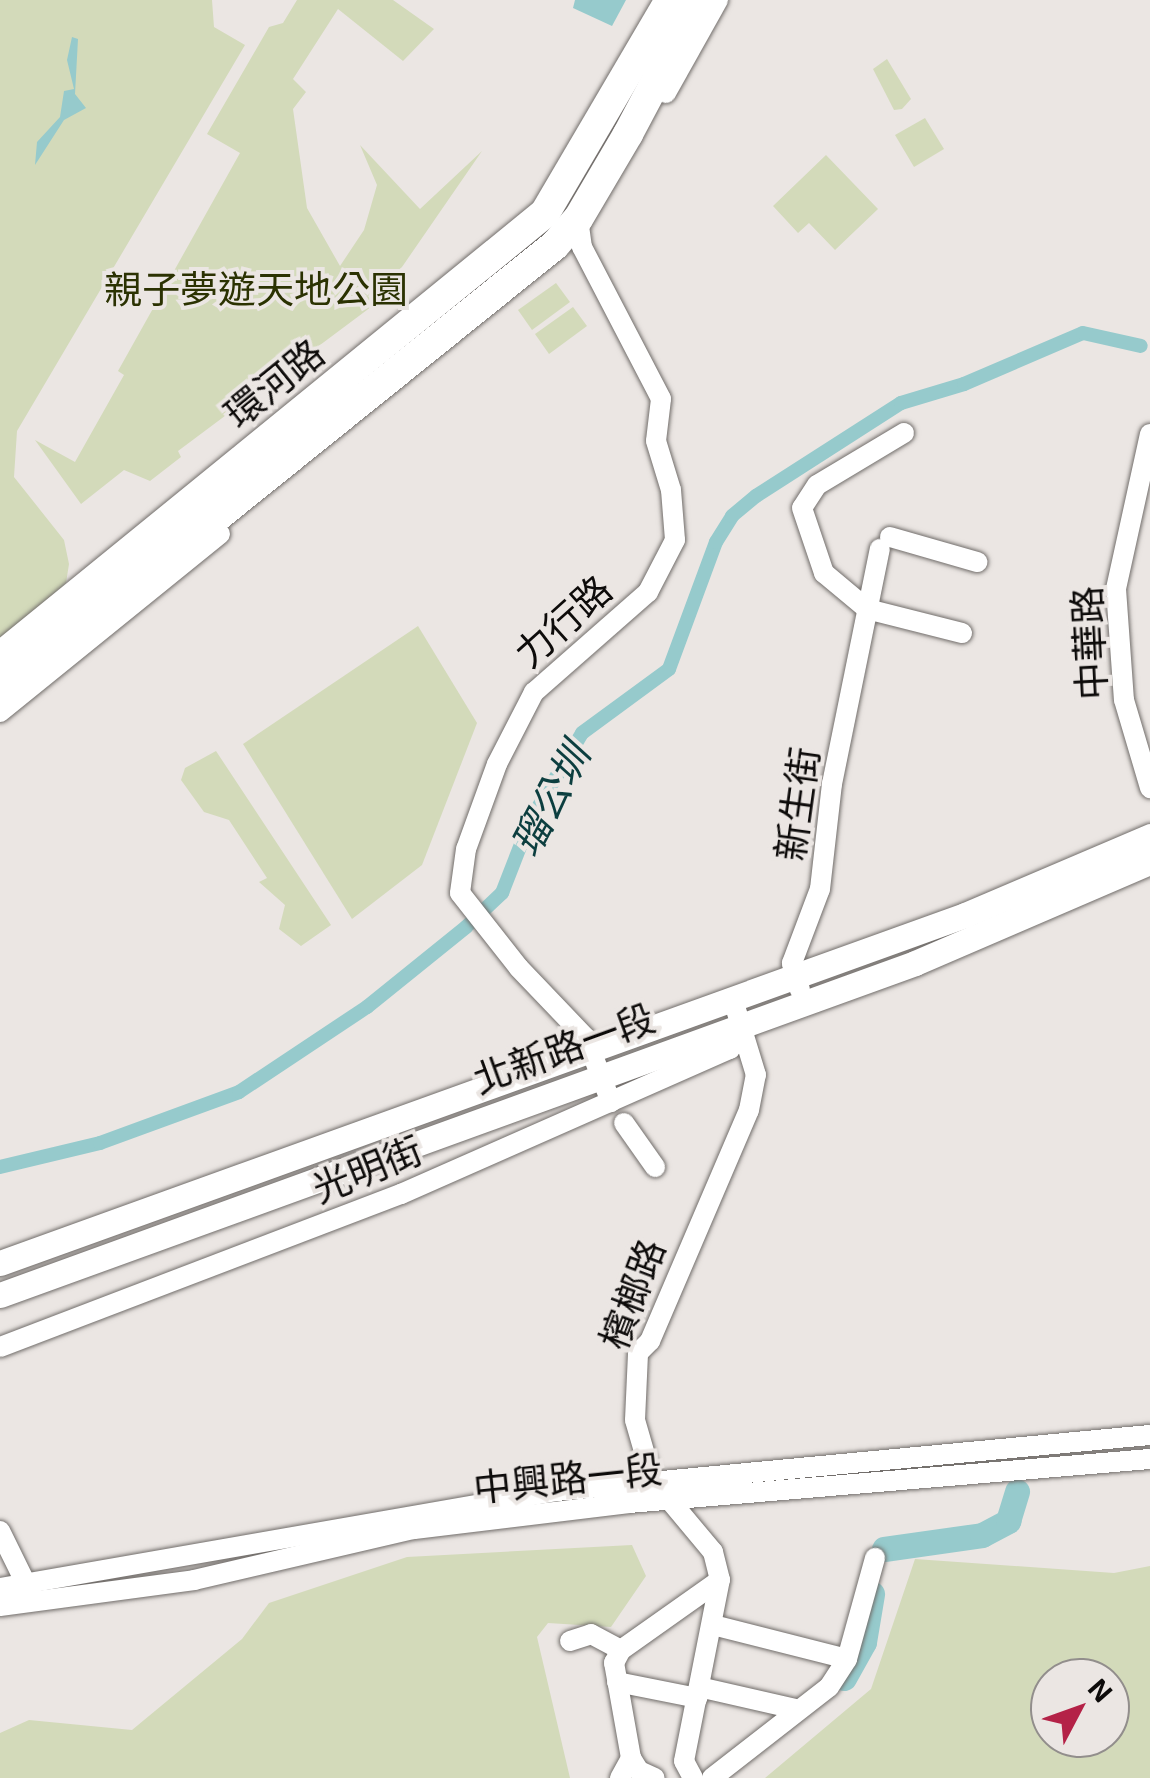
<!DOCTYPE html>
<meta charset="utf-8">
<style>
body{margin:0}
#map{position:relative;width:1150px;height:1778px;overflow:hidden;background:#ebe6e3;font-family:"Exo 2","Noto Sans TC",sans-serif}
div>[style]{position:absolute}
[style*='--x']{left:calc(var(--x)*1px);top:calc(var(--y)*1px);width:calc(var(--w)*1px);rotate:calc(var(--a)*1deg)}
.green>*{inset:0;background:#d3daba}
.water>*{inset:0;background:#96cacc}
.canal>*{height:14px;margin:-7px;padding:0 7px;transform-origin:7px;border-radius:7px;background:#96cacc}
.river>*{height:25px;margin:-12.5px;padding:0 12.5px;transform-origin:12.5px;border-radius:12.5px;background:#96cacc}
.roads{filter:drop-shadow(0 0 2px #716d6a) drop-shadow(0 0 2px #716d6a)}
.minor>*{height:20px;margin:-10px;padding:0 10px;transform-origin:10px;border-radius:10px;background:#fff}
.major>*{height:25px;margin:-12.5px;padding:0 12.5px;transform-origin:12.5px;border-radius:12.5px;background:#fff}
.highway>*{height:30px;margin:-15px;padding:0 15px;transform-origin:15px;border-radius:15px;background:#fff}
span{translate:-50% -50%;white-space:nowrap;text-align:center;line-height:1.15;-webkit-text-stroke:8px #ebe6e3;paint-order:stroke}
.park-label{font-size:38px;color:#2b3202}
.street-label{font-size:38px;color:#0d0b0a}
.water-label{font-size:40px;color:#0c3e3f;font-style:italic}
.north{position:absolute;left:1030px;top:1658px;width:100px;height:100px;box-sizing:border-box;background:#ebe6e3;border:2px solid #928e8c;border-radius:50%;rotate:49deg;font-size:28px;font-weight:700;line-height:40px;text-align:center;color:#0d0b0a}
.north::after{content:'';display:block;margin:auto;width:35px;height:45px;background:#b42247;clip-path:polygon(50% 0,100% 100%,50% 72%,0 100%)}
</style>
<div id="map">
<div class="green">
<div style="clip-path:polygon(0 0,212px 0,214px 27px,245px 45px,17px 431px,14px 477px,64px 540px,69px 564px,66px 583px,0 641px)"></div>
<div style="clip-path:polygon(297px 0,393px 0,434px 29px,403px 61px,338px 9px,293px 79px,306px 92px,293px 109px,307px 208px,340px 266px,364px 230px,377px 185px,360px 145px,420px 209px,482px 151px,402px 267px,368px 296px,375px 304px,178px 451px,181px 457px,150px 481px,124px 470px,81px 504px,35px 440px,75px 462px,124px 375px,118px 371px,240px 153px,207px 134px,269px 27px,283px 23px)"></div>
<div style="clip-path:polygon(887px 59px,911px 99px,902px 109px,894px 110px,873px 69px)"></div>
<div style="clip-path:polygon(925px 118px,944px 149px,914px 167px,895px 135px)"></div>
<div style="clip-path:polygon(826px 155px,878px 209px,835px 250px,809px 223px,798px 233px,773px 206px)"></div>
<div style="clip-path:polygon(556px 283px,570px 302px,532px 330px,518px 310px)"></div>
<div style="clip-path:polygon(573px 307px,587px 326px,549px 354px,535px 334px)"></div>
<div style="clip-path:polygon(418px 626px,477px 723px,422px 865px,352px 919px,243px 744px)"></div>
<div style="clip-path:polygon(216px 751px,331px 925px,301px 946px,279px 929px,285px 905px,259px 882px,267px 878px,229px 820px,204px 812px,181px 780px,185px 768px)"></div>
<div style="clip-path:polygon(632px 1545px,646px 1576px,611px 1627px,548px 1623px,537px 1637px,570px 1778px,0 1778px,0 1733px,29px 1720px,132px 1730px,242px 1639px,269px 1603px,407px 1557px)"></div>
<div style="clip-path:polygon(evenodd,915px 1559px,1114px 1573px,1150px 1566px,1150px 1778px,765px 1778px,871px 1689px,915px 1559px,1050px 1678px,1110px 1678px,1110px 1738px,1050px 1738px,1050px 1678px)"></div>
</div>
<div class="water">
<div style="clip-path:polygon(575px 0,626px 0,612px 26px,573px 8px)"></div>
<div style="clip-path:polygon(72px 37px,78px 39px,75px 94px,86px 108px,64px 120px,35px 165px,37px 142px,60px 117px,64px 91px,74px 89px,67px 60px)"></div>
</div>
<div class="canal">
<div style="--x:0;--y:1167;--w:103;--a:-13.5"></div>
<div style="--x:100;--y:1143;--w:148;--a:-20.1"></div>
<div style="--x:239;--y:1092;--w:154;--a:-33.6"></div>
<div style="--x:367;--y:1007;--w:127;--a:-38.9"></div>
<div style="--x:466;--y:927;--w:50;--a:-43.4"></div>
<div style="--x:502;--y:893;--w:77;--a:-68.7"></div>
<div style="--x:530;--y:821;--w:102;--a:-59.4"></div>
<div style="--x:582;--y:733;--w:108;--a:-36.3"></div>
<div style="--x:669;--y:669;--w:135;--a:-69.7"></div>
<div style="--x:716;--y:542;--w:31;--a:-58"></div>
<div style="--x:732;--y:516;--w:31;--a:-40"></div>
<div style="--x:756;--y:496;--w:172;--a:-32.7"></div>
<div style="--x:901;--y:403;--w:66;--a:-16.8"></div>
<div style="--x:964;--y:384;--w:129;--a:-23.2"></div>
<div style="--x:1083;--y:333;--w:59;--a:12.6"></div>
</div>
<div class="river">
<div style="--x:884;--y:1549;--w:99;--a:-8.1"></div>
<div style="--x:982;--y:1535;--w:30;--a:-28"></div>
<div style="--x:1008;--y:1521;--w:31;--a:-73"></div>
<div style="--x:844;--y:1678;--w:41;--a:-60.9"></div>
<div style="--x:864;--y:1642;--w:49;--a:-80.5"></div>
</div>
<div class="roads">
<div class="minor">
<div style="--x:666;--y:93;--w:107;--a:-60.8"></div>
<div style="--x:578;--y:219;--w:28;--a:82"></div>
<div style="--x:582;--y:247;--w:171;--a:62.5"></div>
<div style="--x:661;--y:399;--w:42;--a:96.8"></div>
<div style="--x:656;--y:441;--w:51;--a:73"></div>
<div style="--x:671;--y:490;--w:50;--a:85.4"></div>
<div style="--x:675;--y:540;--w:59;--a:117.4"></div>
<div style="--x:648;--y:592;--w:152;--a:138.7"></div>
<div style="--x:534;--y:692;--w:81;--a:117.2"></div>
<div style="--x:497;--y:764;--w:90;--a:110"></div>
<div style="--x:466;--y:849;--w:44;--a:97.8"></div>
<div style="--x:460;--y:893;--w:95;--a:51.8"></div>
<div style="--x:519;--y:968;--w:97;--a:46.3"></div>
<div style="--x:586;--y:1038;--w:69;--a:68.7"></div>
<div style="--x:904;--y:433;--w:101;--a:149.1"></div>
<div style="--x:817;--y:485;--w:27;--a:123"></div>
<div style="--x:802;--y:508;--w:69;--a:71.3"></div>
<div style="--x:824;--y:573;--w:56;--a:39.9"></div>
<div style="--x:867;--y:609;--w:98;--a:14.2"></div>
<div style="--x:1150;--y:434;--w:159;--a:102.4"></div>
<div style="--x:1116;--y:589;--w:111;--a:85.9"></div>
<div style="--x:1124;--y:700;--w:92;--a:73.5"></div>
<div style="--x:890;--y:537;--w:91;--a:16"></div>
<div style="--x:0;--y:712;--w:283;--a:-39"></div>
<div style="--x:800;--y:990;--w:28;--a:-107"></div>
<div style="--x:792;--y:963;--w:79;--a:-69.3"></div>
<div style="--x:820;--y:889;--w:106;--a:-83.5"></div>
<div style="--x:832;--y:784;--w:240;--a:-78.5"></div>
<div style="--x:624;--y:1123;--w:54;--a:54.8"></div>
<div style="--x:0;--y:1347;--w:429;--a:-20.9"></div>
<div style="--x:401;--y:1194;--w:360;--a:-23.8"></div>
<div style="--x:730;--y:1049;--w:25;--a:-61"></div>
<div style="--x:0;--y:1531;--w:72;--a:63.8"></div>
<div style="--x:0;--y:1588;--w:564;--a:-9.9"></div>
<div style="--x:556;--y:1491;--w:597;--a:-5.39"></div>
<div style="--x:0;--y:1606;--w:196;--a:-7.6"></div>
<div style="--x:194;--y:1580;--w:226;--a:-13.1"></div>
<div style="--x:414;--y:1529;--w:217;--a:-6.9"></div>
<div style="--x:629;--y:1503;--w:523;--a:-4.83"></div>
<div style="--x:713;--y:1625;--w:138;--a:14.2"></div>
<div style="--x:570;--y:1641;--w:22;--a:-18"></div>
<div style="--x:591;--y:1634;--w:34;--a:28"></div>
<div style="--x:617;--y:1682;--w:82;--a:11.3"></div>
<div style="--x:699;--y:1687;--w:99;--a:12.8"></div>
<div style="--x:631;--y:1758;--w:15;--a:58"></div>
<div style="--x:639;--y:1771;--w:17;--a:24"></div>
<div style="--x:620;--y:1778;--w:23;--a:-61"></div>
<div style="--x:631;--y:1758;--w:97;--a:-100.1"></div>
<div style="--x:614;--y:1663;--w:15;--a:-62"></div>
<div style="--x:621;--y:1650;--w:121;--a:-35.3"></div>
<div style="--x:693;--y:1778;--w:19;--a:-118"></div>
<div style="--x:684;--y:1761;--w:185;--a:-78.8"></div>
<div style="--x:720;--y:1580;--w:29;--a:-104"></div>
<div style="--x:713;--y:1552;--w:95;--a:-129.9"></div>
<div style="--x:652;--y:1479;--w:61;--a:-106.1"></div>
<div style="--x:635;--y:1420;--w:67;--a:-87.4"></div>
<div style="--x:638;--y:1353;--w:17;--a:-45"></div>
<div style="--x:650;--y:1341;--w:251;--a:-66.8"></div>
<div style="--x:749;--y:1110;--w:36;--a:-79"></div>
<div style="--x:756;--y:1075;--w:78;--a:-107"></div>
<div style="--x:712;--y:1778;--w:148;--a:-37.9"></div>
<div style="--x:829;--y:1687;--w:33;--a:-57"></div>
<div style="--x:847;--y:1659;--w:105;--a:-74.5"></div>
</div>
<div class="major">
<div style="--x:0;--y:1263;--w:1026;--a:-19.83"></div>
<div style="--x:965;--y:915;--w:201;--a:-23.1"></div>
<div style="--x:0;--y:1295;--w:973;--a:-19.94"></div>
<div style="--x:915;--y:963;--w:256;--a:-23.3"></div>
</div>
<div class="highway">
<div style="--x:0;--y:657;--w:703;--a:-39.17"></div>
<div style="--x:545;--y:213;--w:247;--a:-59.6"></div>
<div style="--x:0;--y:691;--w:712;--a:-38.79"></div>
<div style="--x:555;--y:245;--w:35;--a:-49"></div>
<div style="--x:578;--y:219;--w:99;--a:-59.5"></div>
<div style="--x:628;--y:134;--w:152;--a:-62.1"></div>
</div>
</div>
<div class="park-label">
<span style="left:256px;top:289px">親子夢遊天地公園</span>
</div>
<div class="street-label">
<span style="left:274px;top:383px;rotate:-39deg">環河路</span>
<span style="left:563px;top:621px;rotate:-42deg">力行路</span>
<span style="left:1089px;top:643px;rotate:-93deg">中華路</span>
<span style="left:797px;top:804px;rotate:-82deg">新生街</span>
<span style="left:564px;top:1048px;rotate:-20deg">北新路一段</span>
<span style="left:367px;top:1169px;rotate:-22deg">光明街</span>
<span style="left:632px;top:1294px;rotate:-69deg">檳榔路</span>
<span style="left:568px;top:1478px;rotate:-6deg">中興路一段</span>
</div>
<div class="water-label">
<span style="left:549px;top:799px;rotate:-62deg">瑠公圳</span>
</div>
<div class="north">N</div>
</div>
